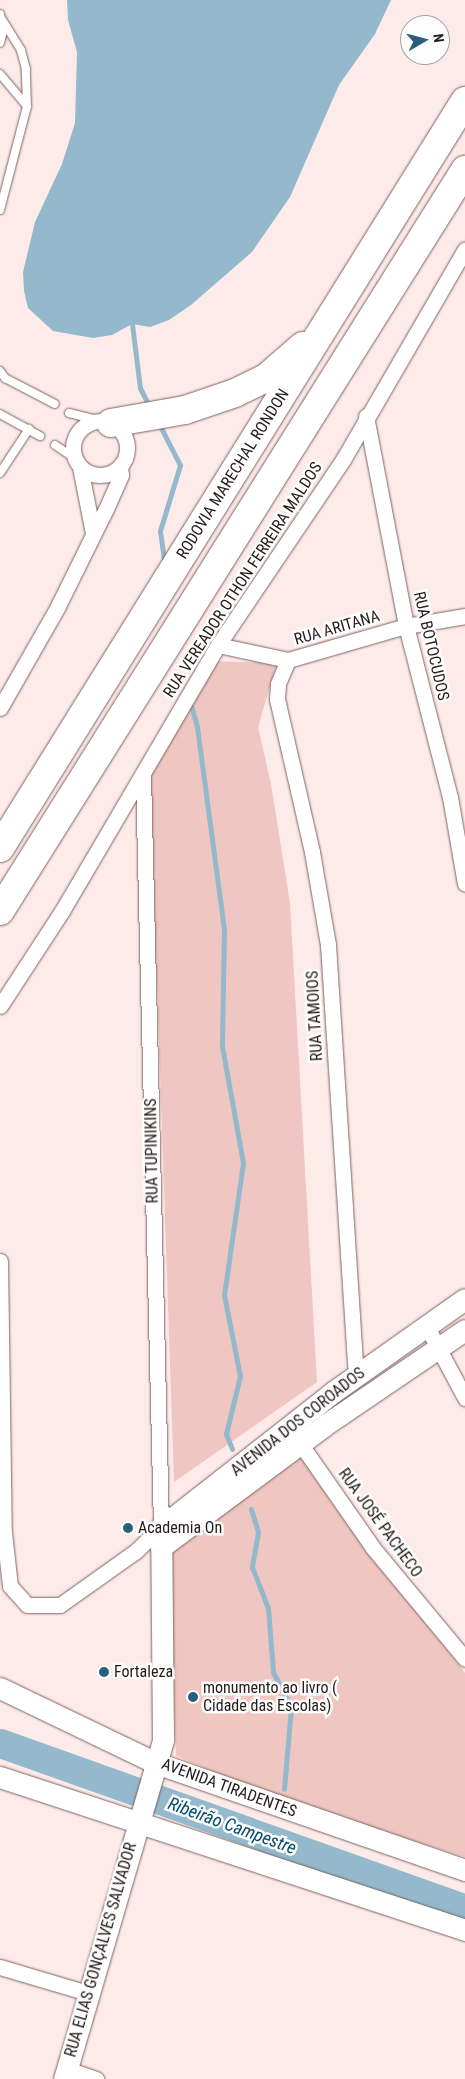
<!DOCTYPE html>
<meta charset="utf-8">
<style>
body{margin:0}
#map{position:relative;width:465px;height:2079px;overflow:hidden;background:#fdebe9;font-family:"Roboto Condensed",sans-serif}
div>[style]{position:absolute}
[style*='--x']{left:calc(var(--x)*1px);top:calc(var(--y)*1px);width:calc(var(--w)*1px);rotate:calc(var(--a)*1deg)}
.green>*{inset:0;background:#efc6c1}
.water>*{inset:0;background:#94b9cd}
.stream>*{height:5px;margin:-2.5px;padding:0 2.5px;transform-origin:2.5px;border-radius:2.5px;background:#94b9cd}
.river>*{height:29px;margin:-14.5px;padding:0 14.5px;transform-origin:14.5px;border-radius:14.5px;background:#94b9cd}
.roads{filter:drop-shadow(0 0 1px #7c6361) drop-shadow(0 0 1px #7c6361)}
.lane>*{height:8px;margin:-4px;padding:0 4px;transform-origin:4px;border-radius:4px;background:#fff}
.street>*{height:15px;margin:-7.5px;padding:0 7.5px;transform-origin:7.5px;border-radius:7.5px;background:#fff}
.street>.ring{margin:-7.5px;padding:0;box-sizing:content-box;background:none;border:15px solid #fff;border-radius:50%}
.secondary>*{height:21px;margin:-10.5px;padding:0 10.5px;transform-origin:10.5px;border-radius:10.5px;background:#fff}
.highway>*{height:28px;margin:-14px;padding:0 14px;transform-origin:14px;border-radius:14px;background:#fff}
.dots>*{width:14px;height:14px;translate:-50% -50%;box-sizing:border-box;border:2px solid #fdfdfd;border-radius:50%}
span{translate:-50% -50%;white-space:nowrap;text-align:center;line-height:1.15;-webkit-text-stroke:5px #fdfdfd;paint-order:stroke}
.street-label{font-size:16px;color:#241a19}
.poi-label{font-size:16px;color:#241a19}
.left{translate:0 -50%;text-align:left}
.water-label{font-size:18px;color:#004b67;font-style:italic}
.north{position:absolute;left:400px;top:15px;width:50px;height:50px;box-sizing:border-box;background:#fdfdfd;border:1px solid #a6a2a2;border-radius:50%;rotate:82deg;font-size:14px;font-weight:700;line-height:20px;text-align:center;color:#241a19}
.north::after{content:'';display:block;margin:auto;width:18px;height:22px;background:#27607a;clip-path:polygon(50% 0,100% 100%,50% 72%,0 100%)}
</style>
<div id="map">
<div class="green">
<div style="clip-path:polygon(209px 661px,277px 663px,258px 727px,271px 784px,290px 903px,317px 1382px,174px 1482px,150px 776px)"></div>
<div style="clip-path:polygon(303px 1455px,465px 1673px,465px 1857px,289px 1802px,176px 1756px,168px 1555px)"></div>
</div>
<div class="water">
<div style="clip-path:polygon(67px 0,391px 0,375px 34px,339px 85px,290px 197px,252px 252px,191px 305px,169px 320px,150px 327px,132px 324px,112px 335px,93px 338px,53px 331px,28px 308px,24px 291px,23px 272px,35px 222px,62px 164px,75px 123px,77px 52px,68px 20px)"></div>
</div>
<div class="stream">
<div style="--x:132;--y:324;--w:64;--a:82.9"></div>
<div style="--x:140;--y:388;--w:22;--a:63"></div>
<div style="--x:158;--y:422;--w:48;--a:62.9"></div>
<div style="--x:180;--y:465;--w:69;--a:106.9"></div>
<div style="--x:160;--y:531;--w:30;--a:82"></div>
<div style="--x:190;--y:702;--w:26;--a:74"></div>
<div style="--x:197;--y:727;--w:204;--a:82.4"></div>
<div style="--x:224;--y:929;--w:117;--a:91"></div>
<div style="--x:222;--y:1046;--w:119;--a:79.8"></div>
<div style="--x:243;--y:1163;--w:133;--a:98.2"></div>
<div style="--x:224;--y:1295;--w:83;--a:78.8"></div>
<div style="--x:240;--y:1376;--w:60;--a:103.6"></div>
<div style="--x:226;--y:1434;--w:16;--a:68"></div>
<div style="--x:251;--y:1509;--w:24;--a:73"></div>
<div style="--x:258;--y:1532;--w:36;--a:100"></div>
<div style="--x:252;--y:1567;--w:44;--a:68.7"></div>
<div style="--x:268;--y:1608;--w:64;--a:85.5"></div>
<div style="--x:273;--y:1672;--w:39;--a:63"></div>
<div style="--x:291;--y:1707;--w:82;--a:94.9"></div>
</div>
<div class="river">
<div style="--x:0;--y:1743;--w:494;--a:19.6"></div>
</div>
<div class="roads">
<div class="lane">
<div style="--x:0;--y:14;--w:17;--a:80"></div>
<div style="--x:3;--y:31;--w:12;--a:104"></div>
<div style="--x:0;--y:74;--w:42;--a:49.8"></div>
<div style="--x:0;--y:210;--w:107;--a:-75.4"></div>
<div style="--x:27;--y:106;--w:37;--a:-92"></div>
<div style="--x:26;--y:69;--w:20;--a:-105"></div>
<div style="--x:21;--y:50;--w:36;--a:-122"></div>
<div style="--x:0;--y:371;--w:9;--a:54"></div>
<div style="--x:5;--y:378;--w:56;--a:27.5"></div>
<div style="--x:69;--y:413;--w:33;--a:14"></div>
<div style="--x:0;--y:414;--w:46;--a:28.8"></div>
<div style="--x:55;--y:445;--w:23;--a:34"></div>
<div style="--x:0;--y:473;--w:53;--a:-56.6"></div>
</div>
<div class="street">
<div style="--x:366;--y:416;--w:214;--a:79.2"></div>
<div style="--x:406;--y:626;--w:177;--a:75.6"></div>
<div style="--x:450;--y:797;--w:88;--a:80.2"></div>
<div class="ring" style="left:73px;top:421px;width:39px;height:39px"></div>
<div style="--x:80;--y:467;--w:67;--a:78.9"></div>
<div style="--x:218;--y:645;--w:72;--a:12.1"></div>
<div style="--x:288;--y:660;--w:123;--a:-16.1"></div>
<div style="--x:406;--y:626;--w:60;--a:-9.6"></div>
<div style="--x:288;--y:660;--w:26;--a:113"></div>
<div style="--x:278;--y:684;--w:15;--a:94"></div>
<div style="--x:277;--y:699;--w:157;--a:77.1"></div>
<div style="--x:312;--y:852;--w:94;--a:80.2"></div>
<div style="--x:328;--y:945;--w:432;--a:86.3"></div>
<div style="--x:0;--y:708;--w:115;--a:-60.3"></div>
<div style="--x:57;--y:608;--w:110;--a:-63.7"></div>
<div style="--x:106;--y:509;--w:37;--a:-66"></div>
<div style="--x:121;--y:475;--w:8;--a:-97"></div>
<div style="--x:0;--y:1006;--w:113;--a:-56.9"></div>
<div style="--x:62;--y:911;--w:308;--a:-59.6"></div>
<div style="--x:218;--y:645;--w:225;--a:-56"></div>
<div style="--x:344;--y:458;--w:241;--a:-59.9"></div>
<div style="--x:0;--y:1261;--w:271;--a:89.2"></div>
<div style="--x:4;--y:1532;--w:54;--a:83.7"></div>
<div style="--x:10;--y:1586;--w:25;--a:48"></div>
<div style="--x:27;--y:1605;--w:33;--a:0"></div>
<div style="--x:60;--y:1605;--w:93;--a:-35.4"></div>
<div style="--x:136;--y:1551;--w:35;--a:-44"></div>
<div style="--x:161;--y:1527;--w:751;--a:-91.37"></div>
<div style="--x:427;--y:1327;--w:81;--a:61.8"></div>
<div style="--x:295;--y:1436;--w:136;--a:55.1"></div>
<div style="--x:373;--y:1548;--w:144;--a:50.3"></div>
<div style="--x:0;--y:1967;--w:92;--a:16.5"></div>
<div style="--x:67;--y:2069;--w:31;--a:19"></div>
</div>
<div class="secondary">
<div style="--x:161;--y:1547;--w:204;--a:-36.6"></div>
<div style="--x:325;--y:1425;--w:169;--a:-34.2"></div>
<div style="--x:0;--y:1688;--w:173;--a:25.7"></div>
<div style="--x:156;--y:1763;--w:327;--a:19.1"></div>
<div style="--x:0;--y:1777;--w:490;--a:18.2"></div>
<div style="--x:64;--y:2079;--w:353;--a:-73.7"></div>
<div style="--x:163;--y:1740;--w:213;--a:-90.5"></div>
<div style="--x:161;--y:1527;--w:219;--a:-38.1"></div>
<div style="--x:333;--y:1392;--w:161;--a:-35.2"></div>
</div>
<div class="highway">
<div style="--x:111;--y:423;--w:75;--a:-10"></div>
<div style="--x:185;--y:410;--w:53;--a:-18.8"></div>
<div style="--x:235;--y:393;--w:34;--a:-26"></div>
<div style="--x:266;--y:378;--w:49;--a:-40.9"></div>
<div style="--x:0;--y:848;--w:880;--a:-58.1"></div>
<div style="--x:0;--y:911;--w:875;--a:-57.89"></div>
</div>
</div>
<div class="dots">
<div style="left:128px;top:1528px;background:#27607a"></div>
<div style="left:104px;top:1672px;background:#27607a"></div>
<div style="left:193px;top:1697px;background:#27607a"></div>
</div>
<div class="street-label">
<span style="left:233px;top:474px;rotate:-58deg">RODOVIA MARECHAL RONDON</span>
<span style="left:243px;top:580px;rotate:-57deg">RUA VEREADOR OTHON FERREIRA MALDOS</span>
<span style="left:337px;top:628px;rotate:-16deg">RUA ARITANA</span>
<span style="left:431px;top:646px;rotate:77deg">RUA BOTOCUDOS</span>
<span style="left:315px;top:1016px;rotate:-93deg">RUA TAMOIOS</span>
<span style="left:152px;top:1151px;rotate:-91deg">RUA TUPINIKINS</span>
<span style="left:298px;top:1422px;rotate:-38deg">AVENIDA DOS COROADOS</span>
<span style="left:380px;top:1523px;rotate:54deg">RUA JOSÉ PACHECO</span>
<span style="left:229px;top:1788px;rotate:20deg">AVENIDA TIRADENTES</span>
<span style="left:101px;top:1950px;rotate:-74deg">RUA ELIAS GONÇALVES SALVADOR</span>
</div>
<div class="poi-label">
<span class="left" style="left:138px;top:1528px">Academia On</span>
<span class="left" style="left:114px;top:1672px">Fortaleza</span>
<span class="left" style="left:203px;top:1697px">monumento ao livro (<br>Cidade das Escolas)</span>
</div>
<div class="water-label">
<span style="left:232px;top:1826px;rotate:20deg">Ribeirão Campestre</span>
</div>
<div class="north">N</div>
</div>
